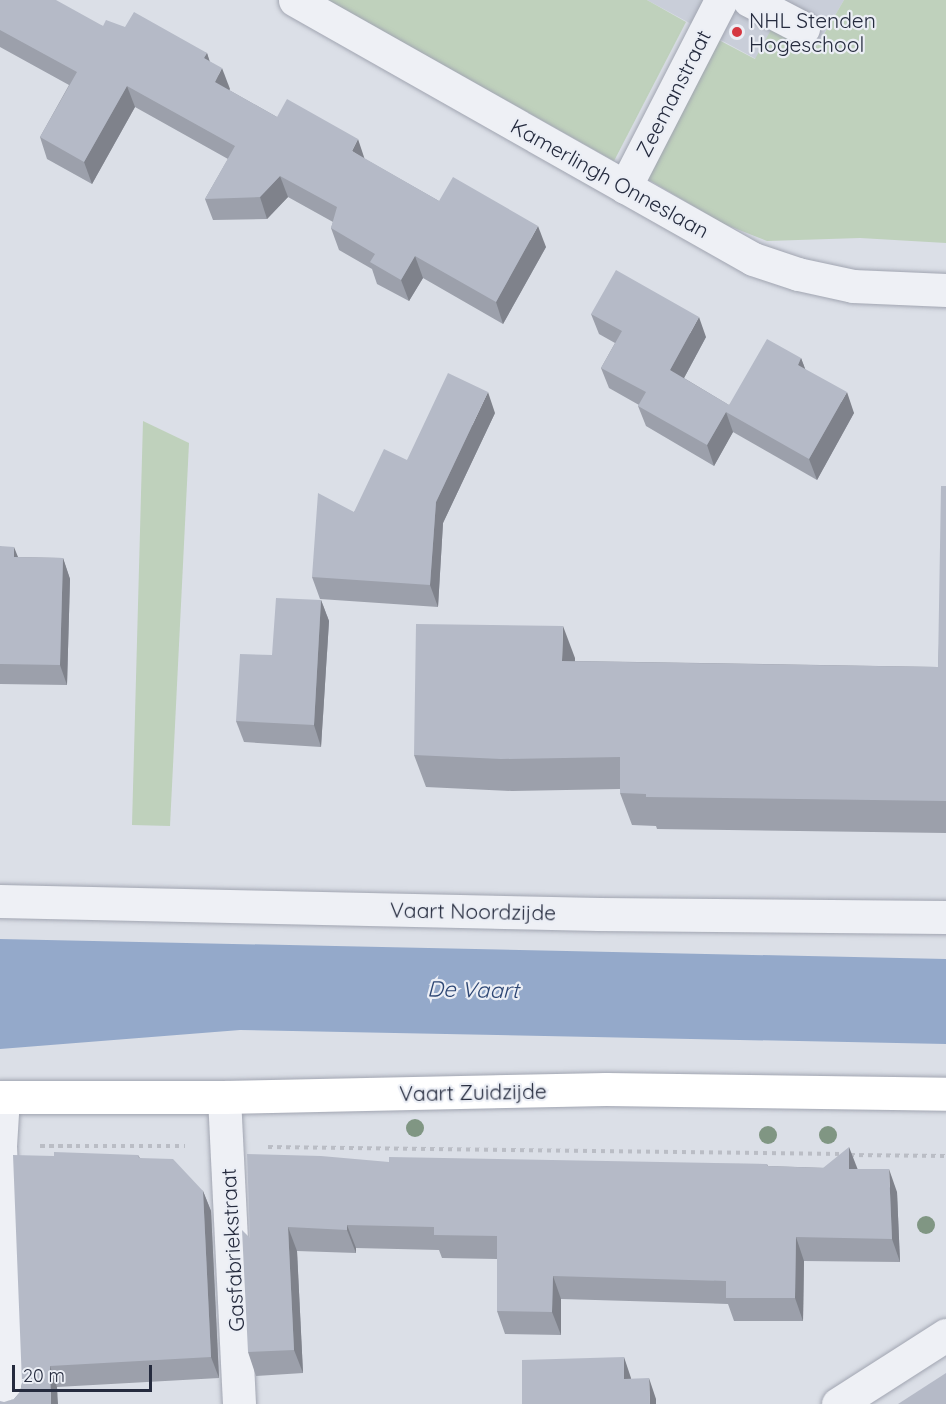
<!DOCTYPE html>
<style>
body{margin:0}
#map{position:relative;width:946px;height:1404px;overflow:hidden;background:#dbdfe7;font-family:Quicksand,sans-serif}
div>[style]{position:absolute}
[style*='--x']{left:calc(var(--x)*1px);top:calc(var(--y)*1px);width:calc(var(--w)*1px);rotate:calc(var(--a)*1deg)}
.built>*{inset:0;background:#c9ced9}
.green>*{inset:0;background:#bfd1bc}
.water>*{inset:0;background:#94a9ca}
.path>*{height:4px;margin-top:-2px;transform-origin:0;background:repeating-linear-gradient(90deg,#babdc5 0 4.5px,transparent 0 9px)}
.roads{filter:drop-shadow(0 0 2px #a1a5b1) drop-shadow(0 0 2px #a1a5b1)}
.minor>*{height:33px;margin:-16.5px;padding:0 16.5px;transform-origin:16.5px;border-radius:16.5px;background:#eef0f5}
.major>*{height:33px;margin:-16.5px;padding:0 16.5px;transform-origin:16.5px;border-radius:16.5px;background:#fff}
.trees>*{width:18px;height:18px;margin:-9px;border-radius:50%;background:#809683}
.wall>*{inset:0;background:#9ca0ab}
.shaded-wall>*{inset:0;background:#7f828b}
.building>*{inset:0;background:#b5bac7}
.dots>*{width:16px;height:16px;translate:-50% -50%;box-sizing:border-box;border:3px solid #ebeef5;border-radius:50%}
span{translate:-50% -50%;white-space:nowrap;text-align:center;line-height:1.15;-webkit-text-stroke:4.5px #ebeef5;paint-order:stroke}
.poi-label{font-size:21px;color:#252b3e}
.left{translate:0 -50%;text-align:left}
.street-label{font-size:21px;color:#252b3e}
.water-label{font-size:22px;color:#2d4673;font-style:italic}
.scale{position:absolute;left:12px;top:1365px;width:140px;height:27px;box-sizing:border-box;border:3px solid #252b3e;border-top:0;padding-left:8px;font-size:18px;line-height:21px;white-space:nowrap;color:#252b3e;-webkit-text-stroke:4px #ebeef5;paint-order:stroke}
</style>
<div id="map">
<div class="built">
<div style="clip-path:polygon(647px 0,844px 0,817px 46px,756px 59px)"></div>
</div>
<div class="green">
<div style="clip-path:polygon(328px 0,647px 0,686px 22px,614px 161px)"></div>
<div style="clip-path:polygon(844px 0,946px 0,946px 243px,860px 238px,767px 241px,724px 224px,649px 180px,647px 156px,715px 38px,755px 59px,773px 26px,817px 46px)"></div>
<div style="clip-path:polygon(143px 421px,189px 443px,170px 826px,132px 825px)"></div>
</div>
<div class="water">
<div style="clip-path:polygon(0 939px,946px 959px,946px 1044px,240px 1030px,0 1049px)"></div>
</div>
<div class="path">
<div style="--x:40;--y:1146;--w:145;--a:0"></div>
<div style="--x:268;--y:1147;--w:574;--a:0.7"></div>
<div style="--x:850;--y:1155;--w:96;--a:0.6"></div>
</div>
<div class="roads">
<div class="minor">
<div style="--x:295;--y:0;--w:526;--a:29.49"></div>
<div style="--x:753;--y:259;--w:47;--a:18.4"></div>
<div style="--x:798;--y:274;--w:56;--a:12.3"></div>
<div style="--x:853;--y:286;--w:93;--a:2.5"></div>
<div style="--x:749;--y:0;--w:61;--a:27.4"></div>
<div style="--x:625;--y:187;--w:210;--a:-62.8"></div>
<div style="--x:0;--y:901;--w:599;--a:1.24"></div>
<div style="--x:599;--y:914;--w:347;--a:0.5"></div>
<div style="--x:3;--y:1097;--w:49;--a:93.5"></div>
<div style="--x:0;--y:1146;--w:258;--a:87.6"></div>
<div style="--x:224;--y:1097;--w:307;--a:87.2"></div>
<div style="--x:838;--y:1404;--w:128;--a:-32.6"></div>
</div>
<div class="major">
<div style="--x:0;--y:1097;--w:224;--a:0"></div>
<div style="--x:224;--y:1097;--w:382;--a:-1.2"></div>
<div style="--x:606;--y:1089;--w:340;--a:0.8"></div>
</div>
</div>
<div class="trees">
<div style="left:415px;top:1128px"></div>
<div style="left:768px;top:1135px"></div>
<div style="left:828px;top:1135px"></div>
<div style="left:926px;top:1225px"></div>
</div>
<div class="wall">
<div style="clip-path:polygon(0 0,103px 26px,125px 27px,207px 53px,209px 61px,229px 90px,277px 117px,365px 159px,439px 201px,546px 247px,503px 324px,423px 278px,409px 301px,377px 284px,372px 269px,339px 250px,331px 228px,333px 222px,288px 197px,267px 219px,213px 220px,205px 199px,228px 159px,135px 107px,92px 184px,47px 159px,40px 137px,69px 85px,0 47px)"></div>
<div style="clip-path:polygon(591px 314px,706px 337px,684px 378px,729px 405px,801px 358px,805px 369px,854px 413px,817px 480px,733px 432px,714px 466px,646px 426px,638px 406px,639px 405px,609px 388px,601px 368px,615px 343px,599px 334px)"></div>
<div style="clip-path:polygon(495px 413px,443px 523px,438px 607px,320px 599px,312px 577px,354px 512px,407px 460px)"></div>
<div style="clip-path:polygon(946px 486px,946px 833px,657px 829px,656px 826px,632px 825px,620px 793px,620px 789px,512px 791px,426px 787px,414px 755px,575px 658px,575px 661px,938px 667px)"></div>
<div style="clip-path:polygon(0 546px,18px 557px,63px 558px,70px 579px,67px 685px,0 684px)"></div>
<div style="clip-path:polygon(321px 600px,329px 621px,321px 747px,244px 742px,236px 721px,272px 655px)"></div>
<div style="clip-path:polygon(138px 1155px,140px 1158px,203px 1191px,211px 1211px,219px 1378px,57px 1387px,4px 1402px,14px 1399px,20px 1392px,22px 1383px,54px 1156px)"></div>
<div style="clip-path:polygon(389px 1162px,767px 1164px,768px 1166px,858px 1169px,897px 1192px,900px 1262px,804px 1261px,803px 1321px,734px 1321px,728px 1304px,561px 1299px,561px 1335px,505px 1334px,497px 1311px,497px 1259px,442px 1258px,439px 1250px,356px 1248px,356px 1253px,297px 1251px,303px 1373px,256px 1376px,248px 1352px,250px 1238px)"></div>
</div>
<div class="shaded-wall">
<div style="clip-path:polygon(207px 53px,214px 74px,204px 58px)"></div>
<div style="clip-path:polygon(222px 68px,230px 89px,222px 103px,215px 82px)"></div>
<div style="clip-path:polygon(127px 86px,135px 107px,92px 184px,84px 162px)"></div>
<div style="clip-path:polygon(358px 139px,365px 160px,352px 151px)"></div>
<div style="clip-path:polygon(280px 176px,288px 197px,267px 219px,260px 197px)"></div>
<div style="clip-path:polygon(538px 226px,546px 247px,503px 324px,496px 302px)"></div>
<div style="clip-path:polygon(415px 256px,423px 278px,409px 301px,401px 280px)"></div>
<div style="clip-path:polygon(699px 317px,706px 337px,677px 391px,670px 370px)"></div>
<div style="clip-path:polygon(801px 358px,809px 379px,798px 365px)"></div>
<div style="clip-path:polygon(488px 392px,495px 413px,443px 523px,438px 607px,430px 585px,436px 502px)"></div>
<div style="clip-path:polygon(847px 392px,854px 413px,817px 480px,809px 459px)"></div>
<div style="clip-path:polygon(726px 412px,733px 432px,714px 466px,707px 445px)"></div>
<div style="clip-path:polygon(14px 547px,22px 567px,14px 557px)"></div>
<div style="clip-path:polygon(63px 558px,70px 579px,67px 685px,60px 665px)"></div>
<div style="clip-path:polygon(321px 600px,329px 621px,321px 747px,314px 725px)"></div>
<div style="clip-path:polygon(563px 626px,575px 658px,574px 693px,562px 661px)"></div>
<div style="clip-path:polygon(849px 1147px,858px 1170px,849px 1169px)"></div>
<div style="clip-path:polygon(889px 1169px,897px 1192px,900px 1262px,892px 1239px)"></div>
<div style="clip-path:polygon(203px 1191px,211px 1211px,219px 1378px,211px 1357px)"></div>
<div style="clip-path:polygon(347px 1225px,356px 1248px,356px 1253px,347px 1230px)"></div>
<div style="clip-path:polygon(288px 1227px,297px 1251px,303px 1373px,294px 1350px)"></div>
<div style="clip-path:polygon(796px 1237px,804px 1261px,803px 1321px,795px 1298px)"></div>
<div style="clip-path:polygon(553px 1276px,561px 1299px,561px 1335px,552px 1312px)"></div>
<div style="clip-path:polygon(624px 1357px,631px 1378px,632px 1399px,624px 1379px)"></div>
<div style="clip-path:polygon(50px 1366px,57px 1387px,58px 1404px,51px 1404px)"></div>
<div style="clip-path:polygon(649px 1378px,656px 1399px,656px 1404px,650px 1404px)"></div>
</div>
<div class="building">
<div style="clip-path:polygon(0 0,56px 0,103px 26px,106px 20px,125px 27px,134px 12px,207px 53px,204px 58px,222px 68px,215px 82px,277px 117px,287px 99px,358px 139px,352px 151px,439px 201px,453px 177px,538px 226px,496px 302px,415px 256px,401px 280px,370px 262px,375px 254px,331px 228px,337px 207px,280px 176px,260px 197px,205px 199px,235px 146px,127px 86px,84px 162px,40px 137px,77px 72px,0 30px)"></div>
<div style="clip-path:polygon(616px 270px,699px 317px,670px 370px,729px 405px,767px 339px,801px 358px,798px 365px,847px 392px,809px 459px,726px 412px,707px 445px,638px 406px,646px 392px,601px 368px,622px 331px,591px 314px)"></div>
<div style="clip-path:polygon(448px 373px,488px 392px,436px 502px,430px 585px,312px 577px,318px 493px,354px 512px,384px 449px,407px 460px)"></div>
<div style="clip-path:polygon(941px 486px,946px 486px,946px 801px,646px 797px,646px 794px,620px 793px,620px 757px,501px 759px,414px 755px,416px 624px,563px 626px,562px 661px,938px 667px)"></div>
<div style="clip-path:polygon(0 546px,14px 547px,14px 557px,63px 558px,60px 665px,0 664px)"></div>
<div style="clip-path:polygon(276px 598px,321px 600px,314px 725px,236px 721px,240px 654px,272px 655px)"></div>
<div style="clip-path:polygon(849px 1147px,849px 1169px,889px 1169px,892px 1239px,796px 1237px,795px 1298px,726px 1298px,726px 1281px,553px 1276px,552px 1312px,497px 1311px,497px 1236px,434px 1235px,434px 1227px,347px 1225px,347px 1230px,288px 1227px,294px 1350px,248px 1352px,242px 1230px,250px 1238px,247px 1154px,321px 1156px,389px 1162px,389px 1157px,767px 1164px,767px 1166px,823px 1168px)"></div>
<div style="clip-path:polygon(54px 1152px,138px 1155px,139px 1158px,173px 1159px,203px 1191px,211px 1357px,50px 1366px,51px 1404px,0 1404px,0 1401px,4px 1402px,14px 1399px,20px 1392px,22px 1383px,13px 1155px,54px 1156px)"></div>
<div style="clip-path:polygon(624px 1357px,624px 1379px,649px 1378px,650px 1404px,522px 1404px,522px 1360px)"></div>
<div style="clip-path:polygon(946px 1373px,946px 1404px,898px 1404px)"></div>
</div>
<div class="dots">
<div style="left:737px;top:32px;background:#d53741"></div>
</div>
<div class="poi-label">
<span class="left" style="left:749px;top:32px">NHL Stenden<br>Hogeschool</span>
</div>
<div class="street-label">
<span style="left:673px;top:93px;rotate:-63deg">Zeemanstraat</span>
<span style="left:610px;top:178px;rotate:29deg">Kamerlingh Onneslaan</span>
<span style="left:473px;top:911px;rotate:1deg">Vaart Noordzijde</span>
<span style="left:473px;top:1092px;rotate:-1deg">Vaart Zuidzijde</span>
<span style="left:232px;top:1250px;rotate:-93deg">Gasfabriekstraat</span>
</div>
<div class="water-label">
<span style="left:473px;top:990px;rotate:1deg">De Vaart</span>
</div>
<div class="scale">20 m</div>
</div>
